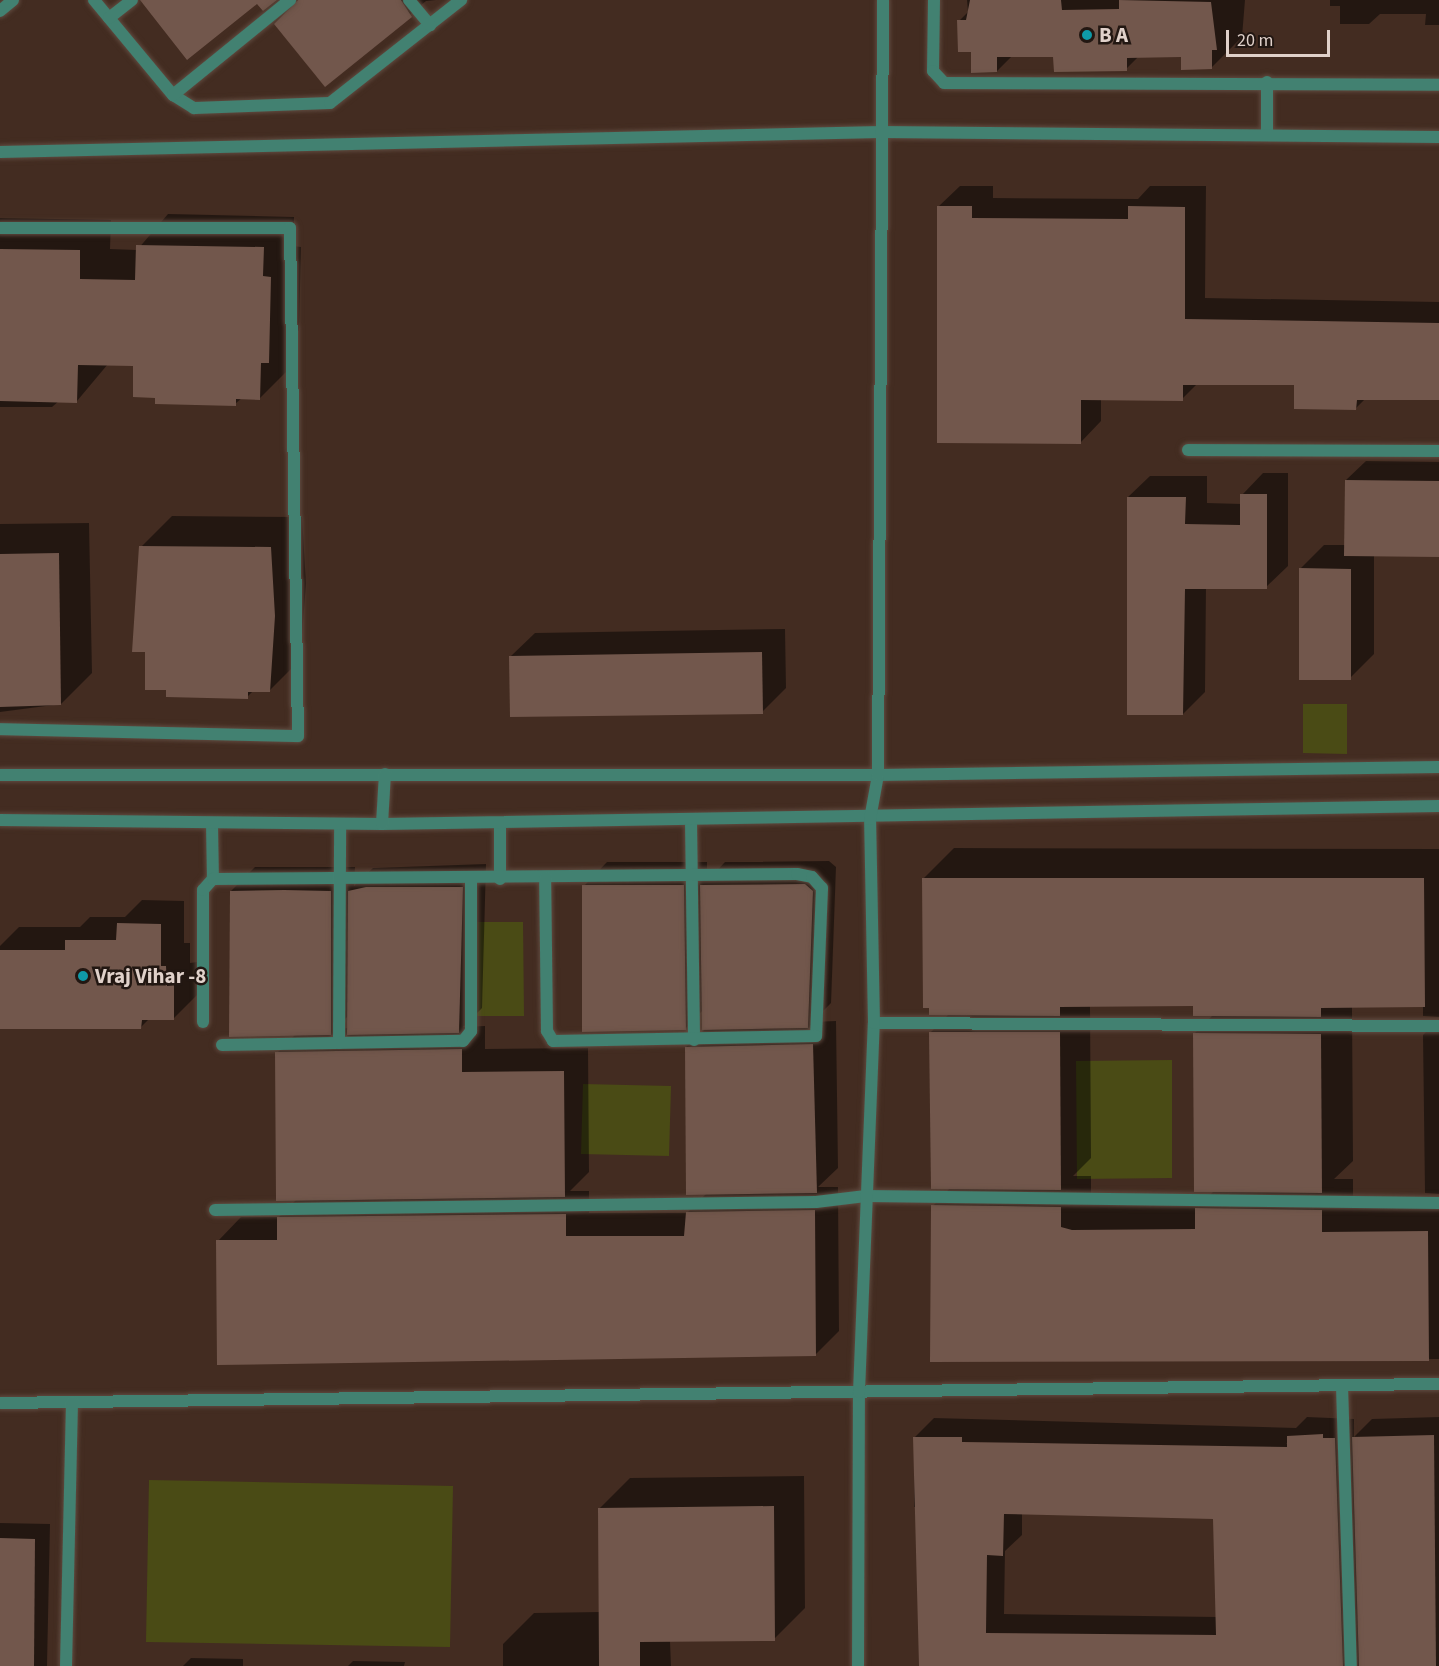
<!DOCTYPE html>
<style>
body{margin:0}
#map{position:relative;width:1439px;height:1666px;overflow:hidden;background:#432c21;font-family:"Source Sans 3",sans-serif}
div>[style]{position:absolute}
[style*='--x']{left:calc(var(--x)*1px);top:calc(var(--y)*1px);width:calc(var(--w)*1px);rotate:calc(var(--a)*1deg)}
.green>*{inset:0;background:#4a4b15}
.shadow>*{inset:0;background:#0007}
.building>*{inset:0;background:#72574c}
.roads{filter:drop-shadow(0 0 2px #5f4a3f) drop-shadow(0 0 2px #5f4a3f)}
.service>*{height:12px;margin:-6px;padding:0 6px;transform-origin:6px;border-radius:6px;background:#428171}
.minor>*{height:12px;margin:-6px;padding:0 6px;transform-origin:6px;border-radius:6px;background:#428171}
.tertiary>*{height:12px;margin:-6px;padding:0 6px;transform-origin:6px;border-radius:6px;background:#428171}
.dots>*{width:16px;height:16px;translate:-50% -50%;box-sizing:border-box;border:3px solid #221712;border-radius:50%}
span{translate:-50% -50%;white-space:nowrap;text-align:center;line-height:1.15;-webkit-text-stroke:5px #221712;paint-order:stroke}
.poi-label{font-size:21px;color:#e0d1ca;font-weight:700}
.left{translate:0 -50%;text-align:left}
.scale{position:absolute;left:1226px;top:30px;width:104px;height:27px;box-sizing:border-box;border:3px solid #e0d1ca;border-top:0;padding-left:8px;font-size:18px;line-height:21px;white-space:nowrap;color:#e0d1ca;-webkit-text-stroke:4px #221712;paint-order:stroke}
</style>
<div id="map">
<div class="green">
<div style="clip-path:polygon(1303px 704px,1347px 704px,1347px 754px,1303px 753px)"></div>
<div style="clip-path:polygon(469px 922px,523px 922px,524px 1016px,469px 1016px)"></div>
<div style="clip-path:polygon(1172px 1060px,1172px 1178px,1077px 1179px,1076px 1061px)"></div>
<div style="clip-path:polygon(583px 1084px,671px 1086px,669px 1156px,581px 1154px)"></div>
<div style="clip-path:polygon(149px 1480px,453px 1486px,450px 1647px,146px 1642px)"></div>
</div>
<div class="shadow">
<div style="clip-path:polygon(297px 0,436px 0,426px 1px,325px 85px)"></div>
<div style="clip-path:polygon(967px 0,1245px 0,1242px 37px,1211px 68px,1182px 56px,1139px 56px,1126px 69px,1055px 55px,1012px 56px,997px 71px,972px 50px,959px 21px,968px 12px)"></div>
<div style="clip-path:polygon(1330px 0,1439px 0,1439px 25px,1425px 25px,1426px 14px,1380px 14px,1369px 24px,1340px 24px,1340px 6px,1330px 6px)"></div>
<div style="clip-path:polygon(960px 186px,993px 186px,993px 198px,1138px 199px,1150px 186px,1206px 186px,1205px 298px,1439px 302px,1439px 398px,1366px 398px,1356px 408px,1296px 384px,1198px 383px,1182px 399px,1101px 398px,1101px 421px,1081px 442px,939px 206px)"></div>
<div style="clip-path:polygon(168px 214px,294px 217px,293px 246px,301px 247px,299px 330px,291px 338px,291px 367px,260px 398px,242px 398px,235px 404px,157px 396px,135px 365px,108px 364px,77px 401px,59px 401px,52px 407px,0 407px,0 218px,111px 220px,110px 249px,137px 250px)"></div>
<div style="clip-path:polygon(1366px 461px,1439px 462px,1439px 556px,1374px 555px,1374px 654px,1350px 678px,1300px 569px,1324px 545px,1345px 545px,1346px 480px)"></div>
<div style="clip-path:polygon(1263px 473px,1288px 473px,1288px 566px,1266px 587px,1206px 587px,1205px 692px,1183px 714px,1128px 497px,1150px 476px,1207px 476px,1207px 503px,1242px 504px,1242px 495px)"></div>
<div style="clip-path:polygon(172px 516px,302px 517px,306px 584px,300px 660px,269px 691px,254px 690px,247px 697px,168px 689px,147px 651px,141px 547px)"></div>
<div style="clip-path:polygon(89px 523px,92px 673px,61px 704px,0 712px,0 524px)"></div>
<div style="clip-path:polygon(785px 629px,786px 688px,762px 712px,511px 656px,535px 633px)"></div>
<div style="clip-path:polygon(evenodd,954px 848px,1439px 849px,1439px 1017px,1423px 1016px,1423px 1006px,1352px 1006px,1353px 1161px,1334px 1179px,1353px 1179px,1353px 1202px,1439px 1197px,1439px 1359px,931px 1361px,933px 1206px,951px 1187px,931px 1032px,949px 1014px,923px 879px,954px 848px,1194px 1005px,1213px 1015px,1194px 1034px,1214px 1191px,1206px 1199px,1091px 1196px,1091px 1176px,1073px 1176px,1091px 1158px,1090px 1006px,1194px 1005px)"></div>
<div style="clip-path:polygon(evenodd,829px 861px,836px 867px,831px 1003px,812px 1022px,836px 1021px,838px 1168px,818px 1187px,838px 1187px,839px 1331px,815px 1355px,218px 1241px,241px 1217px,279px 1217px,297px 1199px,277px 1053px,296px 1034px,231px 891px,255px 867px,355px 867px,354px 886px,373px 868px,486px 864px,482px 1008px,463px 1027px,485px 1026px,485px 1049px,588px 1048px,589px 1172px,570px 1191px,589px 1191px,589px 1213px,687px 1213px,706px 1194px,686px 1047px,704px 1030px,703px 1010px,685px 1029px,584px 886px,607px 862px,707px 862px,707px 881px,725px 862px,829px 861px,349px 1015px,349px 1028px,335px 1029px,349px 1015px)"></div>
<div style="clip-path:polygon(142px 900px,184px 901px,184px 943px,190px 943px,190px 963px,197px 962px,197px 995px,173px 1019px,149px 1019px,141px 1027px,0 1027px,0 946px,19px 927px,80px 927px,90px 917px,125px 917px)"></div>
<div style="clip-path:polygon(1439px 1019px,1439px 1194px,1425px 1193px,1423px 1035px)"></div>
<div style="clip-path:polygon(evenodd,1307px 1417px,1354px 1419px,1354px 1437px,1372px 1419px,1439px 1417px,1439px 1666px,919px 1666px,920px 1507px,914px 1507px,915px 1437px,934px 1418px,1296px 1428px,1307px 1417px,1022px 1513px,1215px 1518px,1217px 1617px,1004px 1614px,1005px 1551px,1022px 1535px,1022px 1513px)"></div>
<div style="clip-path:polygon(804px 1476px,805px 1608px,774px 1639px,670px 1641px,671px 1666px,503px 1666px,503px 1644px,534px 1613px,600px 1612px,599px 1509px,630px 1478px)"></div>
<div style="clip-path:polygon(0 1523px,50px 1524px,47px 1666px,0 1666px)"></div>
<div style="clip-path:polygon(191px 1658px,243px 1659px,243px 1666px,183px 1666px)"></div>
<div style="clip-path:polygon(353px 1661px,405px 1662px,404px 1666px,348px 1666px)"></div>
</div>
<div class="building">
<div style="clip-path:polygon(140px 0,277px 0,263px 11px,257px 4px,187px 60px)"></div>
<div style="clip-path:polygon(298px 0,401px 0,412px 17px,325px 87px,274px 24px)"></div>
<div style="clip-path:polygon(970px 0,1061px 0,1062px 10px,1119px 9px,1119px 0,1211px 2px,1217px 50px,1212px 50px,1212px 69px,1181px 70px,1181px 57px,1127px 58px,1127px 71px,1054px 72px,1053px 57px,997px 57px,997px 72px,971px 73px,971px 52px,958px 52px,957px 20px,966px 20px)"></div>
<div style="clip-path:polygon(937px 206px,972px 206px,972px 218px,1128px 219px,1128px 206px,1185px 207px,1185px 319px,1439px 323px,1439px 400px,1357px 400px,1356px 410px,1294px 409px,1294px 385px,1183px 385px,1183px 401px,1081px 400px,1081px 444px,937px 443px)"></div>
<div style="clip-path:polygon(136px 245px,264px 247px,263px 276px,271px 277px,269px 363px,261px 363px,260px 400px,236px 399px,236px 406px,155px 404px,155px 398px,133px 397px,133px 366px,78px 365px,77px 403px,0 401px,0 249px,80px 250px,80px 279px,135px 280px)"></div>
<div style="clip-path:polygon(1345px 480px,1439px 481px,1439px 557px,1344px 556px)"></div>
<div style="clip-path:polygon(1240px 494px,1267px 494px,1267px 589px,1185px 589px,1183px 715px,1127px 715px,1127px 497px,1186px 497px,1185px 524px,1240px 525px)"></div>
<div style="clip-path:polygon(139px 546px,271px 547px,275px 616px,270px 692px,248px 692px,248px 699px,166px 697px,166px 690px,145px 690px,145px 652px,132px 652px)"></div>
<div style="clip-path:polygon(59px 553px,61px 705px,0 707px,0 554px)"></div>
<div style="clip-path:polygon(1299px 568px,1351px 569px,1351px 680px,1299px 680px)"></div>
<div style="clip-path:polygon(762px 652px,763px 714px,510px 717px,509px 656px)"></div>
<div style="clip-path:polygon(922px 878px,1424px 878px,1425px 1007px,1321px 1008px,1321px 1017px,1193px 1016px,1193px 1006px,1060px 1007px,1060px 1016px,929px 1015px,929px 1008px,923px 1008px)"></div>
<div style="clip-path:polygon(805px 884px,813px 891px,808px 1028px,702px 1030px,700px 885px)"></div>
<div style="clip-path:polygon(582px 885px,684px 885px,686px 1030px,582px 1032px)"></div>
<div style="clip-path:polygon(366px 887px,463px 887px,459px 1033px,347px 1035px,348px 891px)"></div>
<div style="clip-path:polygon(284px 890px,331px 891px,331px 1035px,229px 1037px,230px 891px)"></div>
<div style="clip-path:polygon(117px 923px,161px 924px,161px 966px,166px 966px,167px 986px,174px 985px,174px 1020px,142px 1020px,141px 1029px,0 1029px,0 950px,65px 950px,65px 940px,116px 940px)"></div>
<div style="clip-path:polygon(929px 1032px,1060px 1032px,1061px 1190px,931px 1189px)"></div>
<div style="clip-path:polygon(1193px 1033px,1321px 1034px,1322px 1193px,1194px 1192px)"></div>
<div style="clip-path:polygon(813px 1044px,817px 1193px,686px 1195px,685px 1047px)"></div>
<div style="clip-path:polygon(462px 1049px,462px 1072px,564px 1071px,565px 1197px,276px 1201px,275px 1052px)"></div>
<div style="clip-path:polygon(931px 1205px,1061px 1207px,1061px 1227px,1072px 1230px,1195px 1229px,1195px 1208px,1322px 1210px,1322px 1232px,1428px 1231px,1429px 1361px,930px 1362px)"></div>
<div style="clip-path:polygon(815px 1210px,816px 1356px,217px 1365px,216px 1240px,277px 1240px,277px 1217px,566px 1214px,566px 1236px,684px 1236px,686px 1212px)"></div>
<div style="clip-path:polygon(evenodd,1323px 1434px,1323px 1438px,1335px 1438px,1343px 1666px,919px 1666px,913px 1437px,962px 1437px,962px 1442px,1287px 1447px,1287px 1436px,1323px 1434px,1004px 1514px,1213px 1519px,1216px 1635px,986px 1633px,987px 1555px,1003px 1556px,1004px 1514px)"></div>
<div style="clip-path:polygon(1434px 1435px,1436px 1666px,1359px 1666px,1352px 1437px)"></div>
<div style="clip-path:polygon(774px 1506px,775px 1641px,640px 1642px,640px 1666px,599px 1666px,598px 1508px)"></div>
<div style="clip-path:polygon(0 1538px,35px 1539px,34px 1666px,0 1666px)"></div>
</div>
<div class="roads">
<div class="service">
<div style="--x:1188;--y:450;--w:251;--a:0.2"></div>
</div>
<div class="minor">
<div style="--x:94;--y:0;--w:124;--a:50.3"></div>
<div style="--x:173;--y:95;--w:25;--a:32"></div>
<div style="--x:194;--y:108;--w:136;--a:-2.1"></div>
<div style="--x:330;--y:103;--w:167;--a:-38.2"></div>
<div style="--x:409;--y:0;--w:33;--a:50"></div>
<div style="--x:934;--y:0;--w:71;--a:90.8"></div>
<div style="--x:933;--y:71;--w:16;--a:47"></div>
<div style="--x:944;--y:83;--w:495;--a:0.2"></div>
<div style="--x:0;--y:11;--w:17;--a:-40"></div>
<div style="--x:109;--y:18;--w:29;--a:-38"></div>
<div style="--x:1267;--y:82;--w:53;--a:90"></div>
<div style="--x:173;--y:95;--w:151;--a:-39.1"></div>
<div style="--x:0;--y:228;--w:290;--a:0"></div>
<div style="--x:290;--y:228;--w:508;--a:89.1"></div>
<div style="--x:298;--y:736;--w:298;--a:-178.7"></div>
<div style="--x:691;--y:821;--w:219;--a:89.2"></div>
<div style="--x:500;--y:823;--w:56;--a:90"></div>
<div style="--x:212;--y:824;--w:55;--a:89"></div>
<div style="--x:203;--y:1022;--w:132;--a:-90"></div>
<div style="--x:203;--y:890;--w:15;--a:-48"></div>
<div style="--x:213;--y:879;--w:584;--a:-0.49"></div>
<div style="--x:797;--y:874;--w:15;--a:11"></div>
<div style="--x:812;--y:877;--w:15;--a:48"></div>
<div style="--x:822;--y:888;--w:148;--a:92.3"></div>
<div style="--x:816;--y:1036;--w:263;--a:178.9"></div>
<div style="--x:553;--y:1041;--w:12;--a:-121"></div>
<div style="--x:547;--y:1031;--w:153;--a:-90.7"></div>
<div style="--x:874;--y:1023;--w:565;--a:0.3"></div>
<div style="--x:339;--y:1043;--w:218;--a:-89.7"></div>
<div style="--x:222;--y:1045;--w:241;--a:-1"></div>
<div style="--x:463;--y:1041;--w:13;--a:-51"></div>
<div style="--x:471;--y:1031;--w:152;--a:-90"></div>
<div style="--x:215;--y:1210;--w:601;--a:-0.76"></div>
<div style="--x:816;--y:1202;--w:50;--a:-6.8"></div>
<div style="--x:866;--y:1196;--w:573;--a:0.7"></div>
<div style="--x:1342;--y:1386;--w:280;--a:88.2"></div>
<div style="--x:0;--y:1403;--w:1439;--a:-0.76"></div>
<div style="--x:66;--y:1666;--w:264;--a:-88.7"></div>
</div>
<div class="tertiary">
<div style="--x:0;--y:152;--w:881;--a:-1.3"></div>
<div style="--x:881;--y:132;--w:558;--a:0.51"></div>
<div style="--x:0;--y:775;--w:878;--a:0"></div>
<div style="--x:878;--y:775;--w:561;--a:-0.82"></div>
<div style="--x:0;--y:820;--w:382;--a:0.6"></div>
<div style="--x:382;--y:824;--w:1057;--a:-0.98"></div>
<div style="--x:382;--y:824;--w:50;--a:-86.6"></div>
<div style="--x:858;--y:1666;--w:274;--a:-89.8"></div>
<div style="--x:859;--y:1392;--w:369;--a:-87.7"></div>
<div style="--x:874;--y:1023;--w:204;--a:-91.1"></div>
<div style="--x:870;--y:819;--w:45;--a:-79.7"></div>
<div style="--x:878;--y:775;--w:775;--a:-89.63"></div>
</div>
</div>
<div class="dots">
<div style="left:1087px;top:35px;background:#0f9aa8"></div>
<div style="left:83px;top:976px;background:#0f9aa8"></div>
</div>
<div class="poi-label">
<span class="left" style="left:1099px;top:35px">B A</span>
<span class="left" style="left:95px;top:976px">Vraj Vihar -8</span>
</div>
<div class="scale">20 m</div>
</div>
